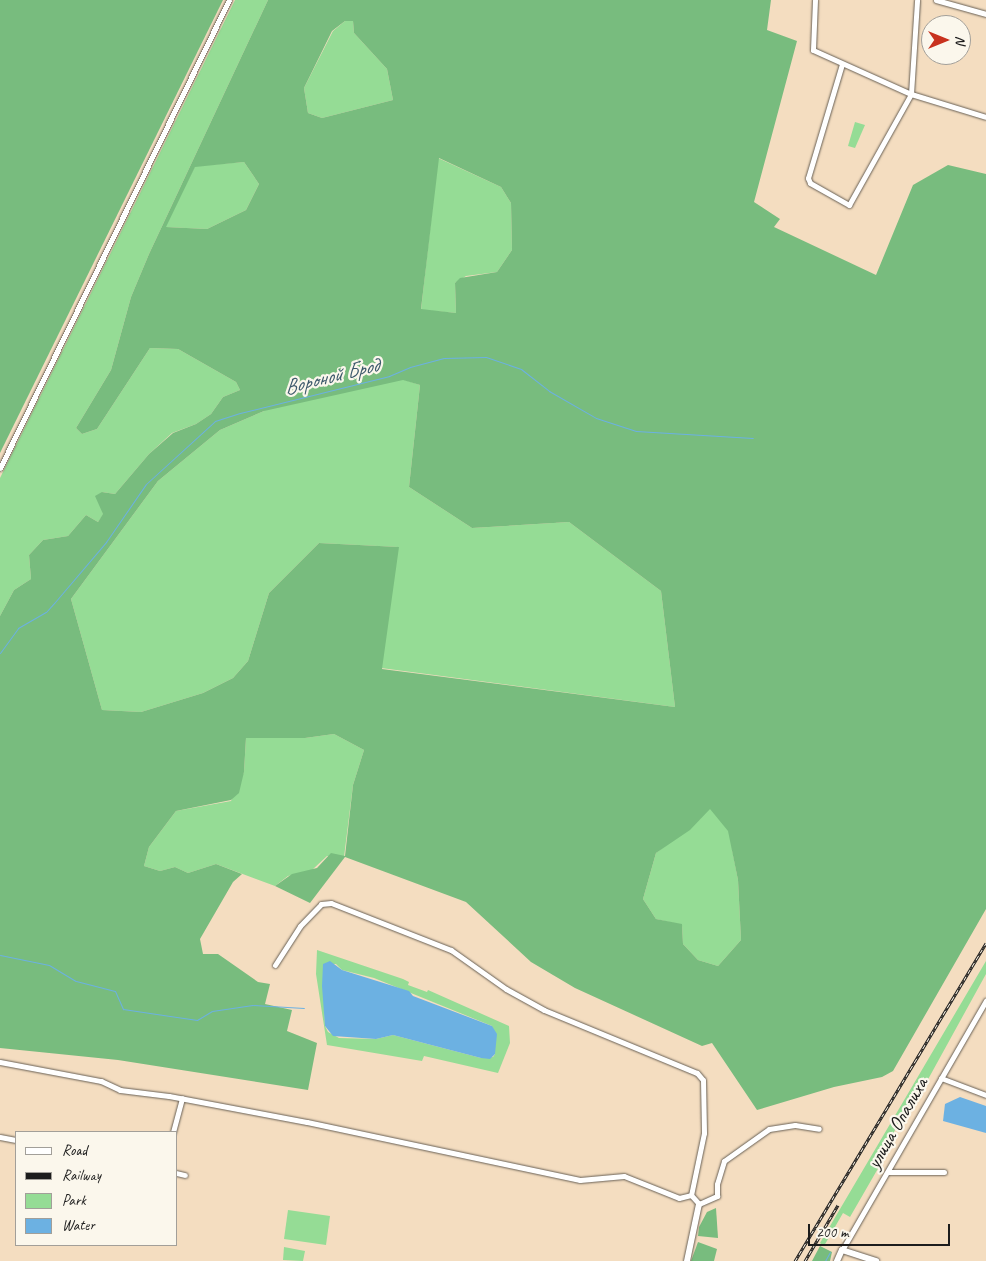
<!DOCTYPE html>
<meta charset="utf-8">
<style>
body{margin:0}
#map{position:relative;width:986px;height:1261px;overflow:hidden;background:#f4ddc0;font-family:Caveat,sans-serif}
div>[style]{position:absolute}
[style*='--x']{left:calc(var(--x)*1px);top:calc(var(--y)*1px);width:calc(var(--w)*1px);rotate:calc(var(--a)*1deg)}
.green>*{inset:0;background:#95dc95}
.forest>*{inset:0;background:#78bc7e}
.water>*{inset:0;background:#6cb1e2}
.stream>*{height:1px;margin:-0.5px;padding:0 0.5px;transform-origin:0.5px;border-radius:0.5px;background:#6cb1e2}
.roads{filter:drop-shadow(0 0 1px #686055) drop-shadow(0 0 1px #686055)}
.minor>*{height:5px;margin:-2.5px;padding:0 2.5px;transform-origin:2.5px;border-radius:2.5px;background:#fff}
.tertiary>*{height:6px;margin:-3px;padding:0 3px;transform-origin:3px;border-radius:3px;background:#fff}
.rail>*{height:3px;margin-top:-1.5px;transform-origin:0;background:repeating-linear-gradient(90deg,#fbf7ec 0 4px,#1c1c1c 0 8px);box-sizing:border-box;border-block:1px solid #1c1c1c}
span{translate:-50% -50%;white-space:nowrap;text-align:center;line-height:1.15;-webkit-text-stroke:4.5px #fbf7ec;paint-order:stroke}
.street-label{font-size:20px;color:#1c1c1c}
.water-label{font-size:21px;color:#3c586b;font-style:italic}
.legend{position:absolute;left:15px;top:1131px;width:162px;height:115px;box-sizing:border-box;background:#fbf7ec;border:1px solid #a29f99;margin:0;padding:6px 9px;list-style:none;font-size:15px;color:#1c1c1c}
.legend li{display:flex;align-items:center;gap:10px;height:25px}
.legend b{width:25px;border:1px solid #a29f99}
.north{position:absolute;left:921px;top:15px;width:50px;height:50px;box-sizing:border-box;background:#fbf7ec;border:1px solid #a29f99;border-radius:50%;rotate:90deg;font-size:14px;font-weight:700;line-height:20px;text-align:center;color:#1c1c1c}
.north::after{content:'';display:block;margin:auto;width:18px;height:22px;background:#c8321e;clip-path:polygon(50% 0,100% 100%,50% 72%,0 100%)}
.scale{position:absolute;left:808px;top:1224px;width:142px;height:22px;box-sizing:border-box;border:2px solid #1c1c1c;border-top:0;padding-left:6px;font-size:15px;line-height:18px;white-space:nowrap;color:#1c1c1c;-webkit-text-stroke:4px #fbf7ec;paint-order:stroke}
</style>
<div id="map">
<div class="green">
<div style="clip-path:polygon(235px 0,268px 0,149px 254px,131px 297px,111px 370px,76px 428px,82px 434px,97px 429px,150px 348px,178px 349px,236px 382px,240px 390px,223px 397px,211px 414px,196px 424px,172px 433px,149px 454px,115px 494px,102px 492px,103px 515px,98px 522px,86px 515px,68px 536px,43px 540px,29px 555px,31px 579px,14px 590px,0 616px,0 478px)"></div>
<div style="clip-path:polygon(345px 21px,353px 21px,354px 33px,387px 69px,393px 100px,322px 118px,308px 113px,304px 88px,333px 31px)"></div>
<div style="clip-path:polygon(855px 122px,865px 125px,855px 148px,848px 146px)"></div>
<div style="clip-path:polygon(438px 158px,501px 187px,511px 203px,512px 250px,497px 272px,466px 276px,455px 283px,456px 313px,421px 310px)"></div>
<div style="clip-path:polygon(244px 162px,259px 184px,246px 210px,207px 229px,165px 227px,195px 166px)"></div>
<div style="clip-path:polygon(986px 287px,986px 364px,982px 364px,874px 451px,858px 492px,781px 460px,763px 664px,762px 715px,744px 777px,746px 859px,732px 849px,738px 880px,741px 940px,718px 966px,698px 960px,683px 944px,682px 925px,656px 919px,643px 899px,656px 853px,701px 818px,695px 807px,752px 682px,760px 498px,742px 451px,616px 437px,478px 366px,405px 380px,420px 385px,409px 487px,472px 528px,569px 522px,661px 591px,675px 707px,381px 668px,398px 547px,319px 543px,269px 593px,248px 661px,233px 678px,203px 693px,141px 712px,102px 710px,71px 599px,158px 481px,220px 430px,264px 411px,280px 388px,421px 350px,489px 343px,539px 367px,595px 406px,645px 423px,767px 428px,805px 442px,851px 444px,893px 319px)"></div>
<div style="clip-path:polygon(334px 734px,364px 750px,353px 785px,344px 857px,327px 856px,312px 870px,288px 876px,275px 886px,216px 864px,188px 873px,175px 867px,160px 871px,144px 866px,149px 847px,176px 811px,231px 801px,244px 772px,246px 738px,305px 738px)"></div>
<div style="clip-path:polygon(evenodd,317px 950px,403px 979px,409px 982px,408px 985px,427px 992px,428px 990px,509px 1026px,510px 1043px,498px 1073px,424px 1056px,422px 1061px,327px 1045px,316px 974px,317px 950px,323px 964px,336px 964px,342px 970px,374px 978px,492px 1026px,495px 1054px,493px 1057px,481px 1058px,393px 1035px,376px 1039px,339px 1038px,328px 1032px,325px 1026px,323px 964px)"></div>
<div style="clip-path:polygon(986px 961px,986px 974px,904px 1123px,899px 1122px,892px 1136px,895px 1139px,850px 1217px,843px 1213px,824px 1246px,820px 1243px)"></div>
<div style="clip-path:polygon(288px 1210px,330px 1216px,326px 1245px,284px 1239px)"></div>
<div style="clip-path:polygon(284px 1247px,305px 1251px,303px 1261px,283px 1260px)"></div>
</div>
<div class="forest">
<div style="clip-path:polygon(0 0,223px 0,0 453px)"></div>
<div style="clip-path:polygon(evenodd,268px 0,771px 0,767px 30px,797px 41px,754px 202px,780px 219px,774px 227px,876px 275px,913px 185px,948px 165px,986px 174px,986px 909px,893px 1071px,882px 1077px,834px 1087px,757px 1110px,712px 1043px,702px 1046px,575px 988px,531px 962px,466px 902px,345px 857px,310px 903px,275px 886px,292px 874px,317px 868px,331px 853px,345px 856px,353px 785px,364px 750px,334px 734px,305px 738px,246px 738px,244px 772px,239px 793px,231px 800px,176px 811px,149px 847px,144px 866px,160px 871px,175px 867px,188px 873px,216px 864px,242px 874px,233px 882px,200px 939px,203px 954px,218px 954px,258px 982px,270px 984px,265px 1004px,292px 1010px,287px 1031px,317px 1043px,308px 1090px,118px 1060px,0 1048px,0 616px,14px 590px,31px 579px,29px 555px,43px 540px,68px 536px,86px 515px,98px 522px,103px 514px,95px 496px,102px 492px,115px 494px,149px 454px,173px 433px,196px 424px,211px 414px,223px 397px,240px 390px,236px 382px,178px 349px,150px 348px,97px 429px,82px 434px,76px 428px,111px 370px,131px 297px,149px 254px,268px 0,345px 21px,353px 21px,354px 33px,387px 69px,393px 100px,322px 118px,308px 113px,304px 88px,332px 31px,345px 21px,268px 0,439px 158px,501px 187px,511px 203px,512px 250px,497px 272px,460px 278px,455px 283px,456px 313px,421px 309px,439px 158px,268px 0,244px 162px,259px 184px,246px 210px,207px 229px,166px 227px,195px 167px,244px 162px,268px 0,403px 380px,420px 385px,409px 487px,472px 528px,569px 522px,661px 591px,675px 707px,382px 669px,399px 547px,319px 543px,269px 593px,248px 661px,233px 678px,203px 693px,141px 712px,102px 710px,71px 599px,158px 481px,220px 430px,264px 411px,403px 380px,268px 0,710px 809px,728px 831px,738px 880px,741px 940px,718px 966px,698px 960px,683px 944px,682px 924px,656px 919px,643px 899px,656px 853px,690px 830px,710px 809px)"></div>
<div style="clip-path:polygon(716px 1208px,718px 1238px,698px 1236px,699px 1227px,707px 1212px)"></div>
<div style="clip-path:polygon(698px 1242px,717px 1249px,714px 1261px,691px 1261px)"></div>
<div style="clip-path:polygon(820px 1246px,832px 1252px,830px 1261px,812px 1261px)"></div>
</div>
<div class="water">
<div style="clip-path:polygon(330px 961px,342px 970px,409px 991px,413px 996px,492px 1026px,497px 1034px,495px 1054px,490px 1059px,481px 1058px,393px 1035px,376px 1039px,333px 1036px,325px 1026px,322px 986px,323px 964px)"></div>
<div style="clip-path:polygon(960px 1097px,986px 1106px,986px 1133px,943px 1121px,945px 1104px)"></div>
</div>
<div class="stream">
<div style="--x:0;--y:653;--w:31;--a:-54"></div>
<div style="--x:18;--y:628;--w:32;--a:-30"></div>
<div style="--x:46;--y:612;--w:13;--a:-48"></div>
<div style="--x:55;--y:602;--w:79;--a:-49.6"></div>
<div style="--x:106;--y:542;--w:70;--a:-55.4"></div>
<div style="--x:146;--y:484;--w:93;--a:-42.4"></div>
<div style="--x:215;--y:421;--w:26;--a:-18"></div>
<div style="--x:240;--y:413;--w:154;--a:-13.9"></div>
<div style="--x:389;--y:376;--w:23;--a:-23"></div>
<div style="--x:410;--y:367;--w:35;--a:-15"></div>
<div style="--x:444;--y:358;--w:42;--a:-1.4"></div>
<div style="--x:486;--y:357;--w:37;--a:19"></div>
<div style="--x:521;--y:369;--w:36;--a:38"></div>
<div style="--x:549;--y:391;--w:54;--a:29.9"></div>
<div style="--x:596;--y:418;--w:42;--a:18"></div>
<div style="--x:636;--y:431;--w:117;--a:3.4"></div>
<div style="--x:0;--y:955;--w:50;--a:11.5"></div>
<div style="--x:49;--y:965;--w:31;--a:31"></div>
<div style="--x:76;--y:981;--w:40;--a:14.4"></div>
<div style="--x:115;--y:991;--w:20;--a:66"></div>
<div style="--x:123;--y:1009;--w:75;--a:8.5"></div>
<div style="--x:197;--y:1020;--w:17;--a:-31"></div>
<div style="--x:212;--y:1011;--w:41;--a:-8.3"></div>
<div style="--x:253;--y:1005;--w:51;--a:3.4"></div>
<div style="--x:825;--y:1261;--w:10;--a:-61"></div>
</div>
<div class="roads">
<div class="minor">
<div style="--x:815;--y:0;--w:50;--a:92.3"></div>
<div style="--x:813;--y:50;--w:107;--a:24.2"></div>
<div style="--x:911;--y:94;--w:78;--a:17"></div>
<div style="--x:936;--y:0;--w:52;--a:15.6"></div>
<div style="--x:842;--y:64;--w:119;--a:106.6"></div>
<div style="--x:808;--y:178;--w:5;--a:68"></div>
<div style="--x:810;--y:183;--w:45;--a:29.4"></div>
<div style="--x:849;--y:205;--w:127;--a:-60.8"></div>
<div style="--x:911;--y:94;--w:94;--a:-86.3"></div>
<div style="--x:0;--y:468;--w:521;--a:-63.93"></div>
<div style="--x:275;--y:965;--w:46;--a:-57.3"></div>
<div style="--x:300;--y:926;--w:30;--a:-46"></div>
<div style="--x:321;--y:904;--w:10;--a:-6"></div>
<div style="--x:331;--y:903;--w:129;--a:21.4"></div>
<div style="--x:451;--y:950;--w:67;--a:35.3"></div>
<div style="--x:506;--y:989;--w:43;--a:28.9"></div>
<div style="--x:544;--y:1010;--w:165;--a:22.4"></div>
<div style="--x:697;--y:1073;--w:9;--a:49"></div>
<div style="--x:703;--y:1080;--w:53;--a:88.9"></div>
<div style="--x:704;--y:1133;--w:63;--a:101.8"></div>
<div style="--x:0;--y:1062;--w:103;--a:10.7"></div>
<div style="--x:101;--y:1081;--w:21;--a:25"></div>
<div style="--x:120;--y:1090;--w:49;--a:7"></div>
<div style="--x:169;--y:1096;--w:140;--a:10.7"></div>
<div style="--x:307;--y:1122;--w:279;--a:12"></div>
<div style="--x:580;--y:1180;--w:44;--a:-5.2"></div>
<div style="--x:624;--y:1176;--w:59;--a:21.8"></div>
<div style="--x:679;--y:1198;--w:12;--a:-14"></div>
<div style="--x:941;--y:1078;--w:48;--a:20.7"></div>
<div style="--x:173;--y:1132;--w:35;--a:-75"></div>
<div style="--x:0;--y:1137;--w:16;--a:11"></div>
<div style="--x:888;--y:1172;--w:56;--a:0"></div>
<div style="--x:176;--y:1173;--w:9;--a:13"></div>
<div style="--x:691;--y:1195;--w:12;--a:48"></div>
<div style="--x:699;--y:1204;--w:20;--a:-24"></div>
<div style="--x:717;--y:1196;--w:12;--a:-90"></div>
<div style="--x:717;--y:1184;--w:24;--a:-73"></div>
<div style="--x:724;--y:1161;--w:55;--a:-35.4"></div>
<div style="--x:769;--y:1129;--w:26;--a:-9"></div>
<div style="--x:795;--y:1125;--w:24;--a:9"></div>
<div style="--x:842;--y:1250;--w:288;--a:-60"></div>
</div>
<div class="tertiary">
<div style="--x:687;--y:1261;--w:58;--a:-78.1"></div>
<div style="--x:837;--y:1261;--w:12;--a:-66"></div>
<div style="--x:842;--y:1250;--w:36;--a:18"></div>
</div>
</div>
<div class="rail">
<div style="--x:795;--y:1261;--w:371;--a:-59"></div>
<div style="--x:805;--y:1261;--w:65;--a:-59.5"></div>
</div>
<div class="street-label">
<span style="left:897px;top:1123px;rotate:-60deg">улица Опалиха</span>
</div>
<div class="water-label">
<span style="left:331px;top:376px;rotate:-14deg">Вороной Брод</span>
</div>
<ul class="legend">
<li><b style="height:6px;background:#fff"></b>Road</li>
<li><b style="height:6px;background:#1c1c1c"></b>Railway</li>
<li><b style="height:14px;background:#95dc95"></b>Park</li>
<li><b style="height:14px;background:#6cb1e2"></b>Water</li>
</ul>
<div class="north">N</div>
<div class="scale">200 m</div>
</div>
